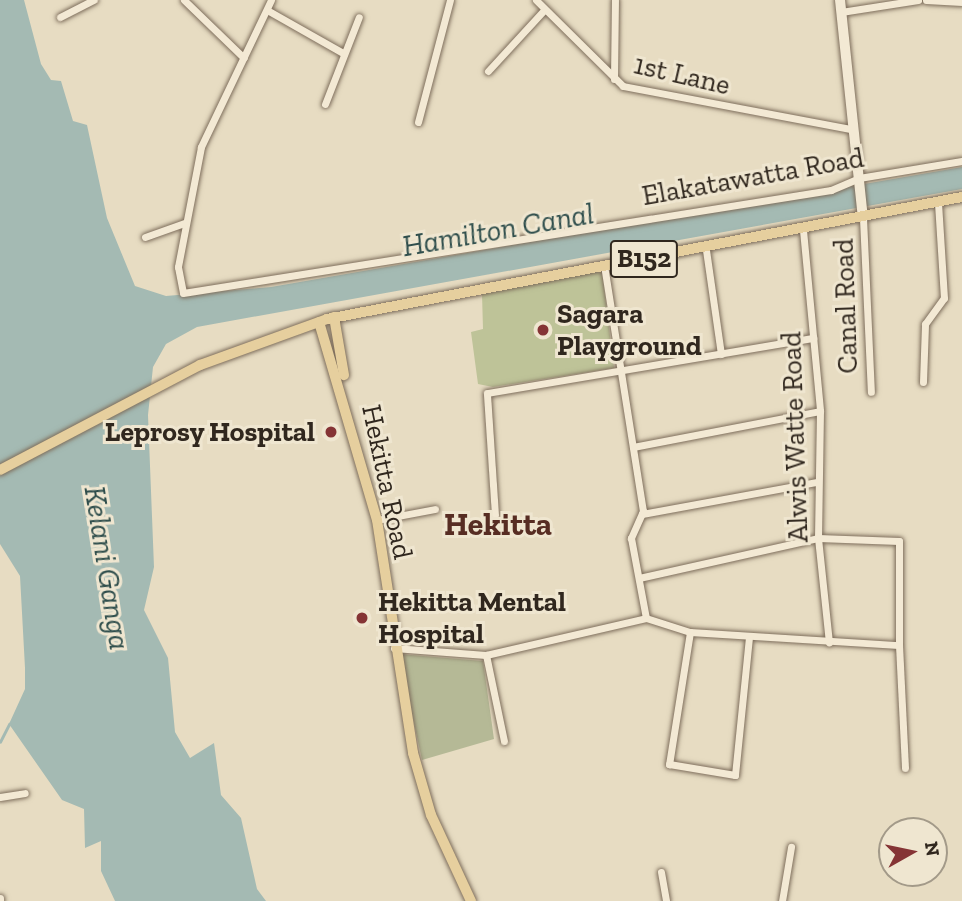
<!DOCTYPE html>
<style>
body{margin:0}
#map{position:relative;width:962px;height:901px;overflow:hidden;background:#e7dcc2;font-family:"Zilla Slab",serif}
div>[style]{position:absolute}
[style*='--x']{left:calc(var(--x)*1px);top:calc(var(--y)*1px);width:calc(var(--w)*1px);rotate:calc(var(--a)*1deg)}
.green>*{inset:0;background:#bec398}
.cemetery>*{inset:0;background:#b5b996}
.water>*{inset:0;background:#a4bab3}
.stream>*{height:2.5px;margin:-1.25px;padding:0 1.25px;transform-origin:1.25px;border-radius:1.25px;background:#a4bab3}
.roads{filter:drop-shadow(0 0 2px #7e6e5c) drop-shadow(0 0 2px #7e6e5c)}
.street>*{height:7px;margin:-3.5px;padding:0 3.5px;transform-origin:3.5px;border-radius:3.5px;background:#f3e9d4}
.secondary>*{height:10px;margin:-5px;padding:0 5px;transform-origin:5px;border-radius:5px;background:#f3e9d4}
.primary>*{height:10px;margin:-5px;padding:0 5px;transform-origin:5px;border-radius:5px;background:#e6cf9e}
.dots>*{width:19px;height:19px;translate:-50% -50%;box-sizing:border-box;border:4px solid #efe6d0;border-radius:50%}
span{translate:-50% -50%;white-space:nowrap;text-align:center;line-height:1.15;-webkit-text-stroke:6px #efe6d0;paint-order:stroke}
.shield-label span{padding:2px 5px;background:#efe6d0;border:2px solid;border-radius:5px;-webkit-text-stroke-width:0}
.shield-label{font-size:26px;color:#30271e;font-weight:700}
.street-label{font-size:28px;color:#30271e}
.poi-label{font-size:28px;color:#30271e;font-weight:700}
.left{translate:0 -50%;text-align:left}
.right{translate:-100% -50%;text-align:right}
.water-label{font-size:30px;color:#2f4e4c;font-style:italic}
.quarter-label{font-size:32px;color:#572d23;font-weight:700}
.north{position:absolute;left:878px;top:817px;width:70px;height:70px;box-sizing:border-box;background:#efe6d0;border:2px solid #a39a89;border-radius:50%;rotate:81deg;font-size:19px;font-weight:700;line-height:28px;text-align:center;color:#30271e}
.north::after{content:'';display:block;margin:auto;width:24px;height:32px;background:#853435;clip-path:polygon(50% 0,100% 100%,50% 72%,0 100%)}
</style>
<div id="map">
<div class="green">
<div style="clip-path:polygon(602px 271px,614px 368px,493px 387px,478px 384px,471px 332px,483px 329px,482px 294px)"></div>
</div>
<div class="cemetery">
<div style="clip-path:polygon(399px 654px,483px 661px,494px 739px,422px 760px)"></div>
</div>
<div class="water">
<div style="clip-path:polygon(0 0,24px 0,41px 64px,51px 80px,61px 81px,73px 121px,87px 125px,107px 218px,135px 286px,166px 296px,271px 287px,962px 167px,962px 189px,197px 327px,166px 344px,153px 367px,148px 415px,154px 567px,144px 610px,168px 658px,175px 732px,190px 758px,214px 743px,221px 795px,241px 818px,257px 889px,266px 901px,115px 901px,101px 871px,101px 841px,85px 848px,84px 809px,62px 800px,9px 724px,25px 689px,25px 668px,20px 576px,0 544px)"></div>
</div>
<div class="stream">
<div style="--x:0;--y:742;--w:20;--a:-63"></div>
</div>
<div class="roads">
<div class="street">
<div style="--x:184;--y:0;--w:83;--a:44"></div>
<div style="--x:271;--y:0;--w:163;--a:115.5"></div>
<div style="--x:201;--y:147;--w:122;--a:100.9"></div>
<div style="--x:178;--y:267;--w:26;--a:79"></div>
<div style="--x:183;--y:293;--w:656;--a:-9.03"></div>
<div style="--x:831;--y:190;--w:30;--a:-23"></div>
<div style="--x:859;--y:178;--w:104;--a:-9.4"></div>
<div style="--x:536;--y:0;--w:122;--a:44.7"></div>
<div style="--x:623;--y:86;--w:232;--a:10.7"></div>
<div style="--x:926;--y:0;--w:36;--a:3"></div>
<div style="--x:267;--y:10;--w:87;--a:29.5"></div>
<div style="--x:841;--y:12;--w:78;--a:-8.9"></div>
<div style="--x:60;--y:17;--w:38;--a:-27"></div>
<div style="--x:488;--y:71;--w:83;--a:-47.4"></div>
<div style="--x:614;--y:79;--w:79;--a:-89.3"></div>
<div style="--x:325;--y:104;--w:93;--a:-68.7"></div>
<div style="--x:418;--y:122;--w:126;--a:-75.3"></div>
<div style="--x:863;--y:218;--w:174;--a:87.4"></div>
<div style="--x:803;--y:230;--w:182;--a:84.6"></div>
<div style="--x:820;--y:411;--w:127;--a:90.9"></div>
<div style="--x:818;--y:538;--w:105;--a:84"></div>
<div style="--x:145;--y:237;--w:41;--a:-19.7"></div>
<div style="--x:706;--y:250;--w:105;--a:81.8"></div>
<div style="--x:604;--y:265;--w:249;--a:81"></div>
<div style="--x:643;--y:511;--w:30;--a:114"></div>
<div style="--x:631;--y:538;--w:81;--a:79.4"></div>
<div style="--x:646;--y:618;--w:46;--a:17.7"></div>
<div style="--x:690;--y:632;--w:209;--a:3.6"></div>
<div style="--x:899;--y:645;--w:123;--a:87.2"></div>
<div style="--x:923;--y:382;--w:58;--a:-88"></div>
<div style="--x:925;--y:324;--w:32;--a:-54"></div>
<div style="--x:944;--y:298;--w:95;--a:-93.6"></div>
<div style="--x:633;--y:447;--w:190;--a:-10.9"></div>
<div style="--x:642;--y:514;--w:178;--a:-10.4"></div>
<div style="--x:495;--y:515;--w:122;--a:-93.8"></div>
<div style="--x:487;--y:393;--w:331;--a:-9.6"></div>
<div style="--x:377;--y:520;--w:59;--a:-10.7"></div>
<div style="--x:639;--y:578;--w:183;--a:-12.6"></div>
<div style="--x:818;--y:538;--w:81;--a:2.1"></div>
<div style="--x:899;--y:541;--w:104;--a:90"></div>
<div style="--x:690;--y:632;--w:134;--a:99"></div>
<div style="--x:669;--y:764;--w:67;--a:9.5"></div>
<div style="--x:735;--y:775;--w:138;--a:-84.2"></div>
<div style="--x:394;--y:648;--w:92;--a:4.4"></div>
<div style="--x:486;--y:655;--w:164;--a:-13"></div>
<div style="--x:486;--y:655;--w:88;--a:78.2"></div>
<div style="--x:0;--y:797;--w:25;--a:-9"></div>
<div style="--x:661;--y:872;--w:29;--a:80"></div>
<div style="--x:0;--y:898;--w:3;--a:90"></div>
<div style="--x:782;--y:901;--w:55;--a:-80.5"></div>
</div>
<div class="secondary">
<div style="--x:840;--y:0;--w:219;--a:84"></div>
</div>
<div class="primary">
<div style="--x:334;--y:317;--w:59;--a:80.2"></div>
<div style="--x:319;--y:322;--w:206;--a:73.7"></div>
<div style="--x:377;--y:520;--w:236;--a:81.2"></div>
<div style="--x:413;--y:753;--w:65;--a:73.8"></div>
<div style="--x:431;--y:815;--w:95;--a:65.1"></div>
<div style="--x:0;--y:470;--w:226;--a:-27.7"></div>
<div style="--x:200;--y:365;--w:135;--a:-19.9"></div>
<div style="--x:327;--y:319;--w:647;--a:-10.88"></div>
</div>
</div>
<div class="dots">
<div style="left:543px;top:330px;background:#853435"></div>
<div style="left:331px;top:432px;background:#853435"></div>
<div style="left:362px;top:618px;background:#853435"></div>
</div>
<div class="shield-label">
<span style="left:644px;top:259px">B152</span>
</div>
<div class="street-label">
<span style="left:682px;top:75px;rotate:13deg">1st Lane</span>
<span style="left:753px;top:177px;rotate:-10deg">Elakatawatta Road</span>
<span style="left:846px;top:306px;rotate:-92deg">Canal Road</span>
<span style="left:795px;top:437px;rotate:-92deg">Alwis Watte Road</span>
<span style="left:387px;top:482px;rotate:78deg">Hekitta Road</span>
</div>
<div class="poi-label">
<span class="left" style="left:557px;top:330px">Sagara<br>Playground</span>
<span class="right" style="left:315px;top:432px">Leprosy Hospital</span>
<span class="left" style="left:378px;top:618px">Hekitta Mental<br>Hospital</span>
</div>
<div class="water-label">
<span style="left:498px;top:230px;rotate:-10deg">Hamilton Canal</span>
<span style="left:107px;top:568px;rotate:81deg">Kelani Ganga</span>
</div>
<div class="quarter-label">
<span style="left:498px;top:524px">Hekitta</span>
</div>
<div class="north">N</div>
</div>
